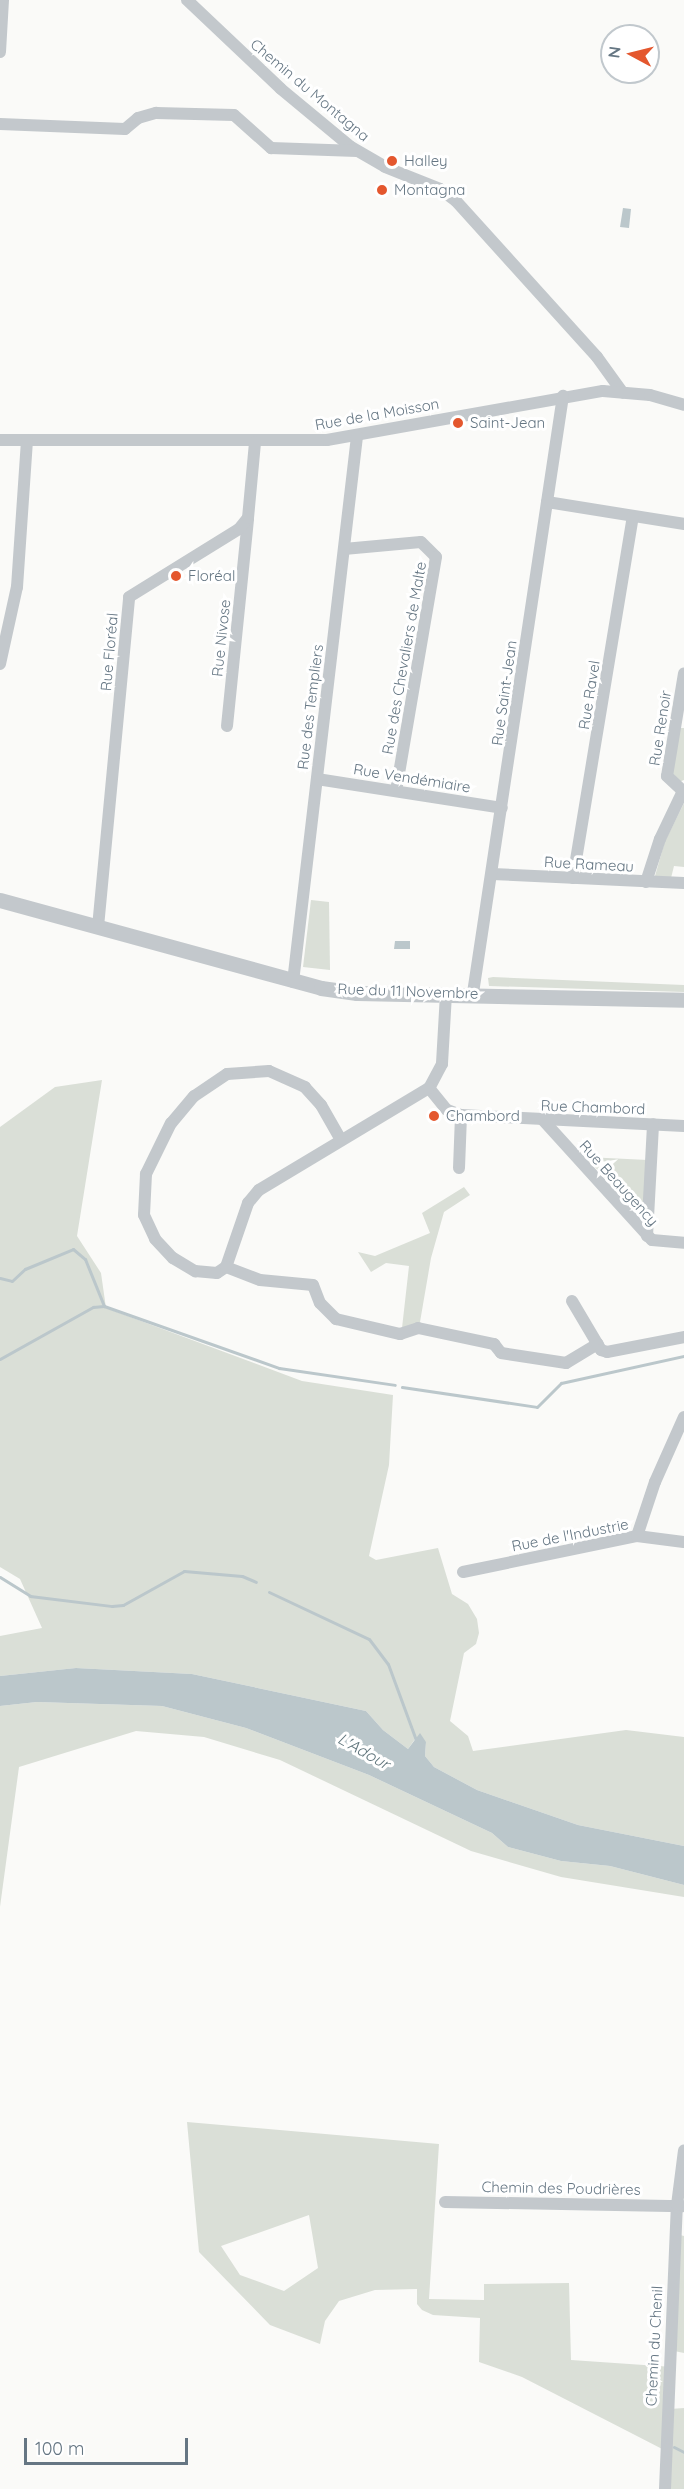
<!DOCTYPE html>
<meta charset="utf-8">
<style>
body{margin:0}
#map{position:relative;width:684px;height:2489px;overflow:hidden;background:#fafaf8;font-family:Quicksand,sans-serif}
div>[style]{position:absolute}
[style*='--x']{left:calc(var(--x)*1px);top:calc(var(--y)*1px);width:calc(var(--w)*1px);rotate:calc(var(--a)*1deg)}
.green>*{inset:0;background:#dadfd7}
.water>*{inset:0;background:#bbc7cb}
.stream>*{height:3px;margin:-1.5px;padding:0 1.5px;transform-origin:1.5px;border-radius:1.5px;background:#bbc7cb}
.minor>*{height:12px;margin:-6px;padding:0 6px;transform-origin:6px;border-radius:6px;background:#c3c8cc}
.tertiary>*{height:15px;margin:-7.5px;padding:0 7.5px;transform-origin:7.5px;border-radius:7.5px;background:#c3c8cc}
.dots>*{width:16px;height:16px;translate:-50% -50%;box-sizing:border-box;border:3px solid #fff;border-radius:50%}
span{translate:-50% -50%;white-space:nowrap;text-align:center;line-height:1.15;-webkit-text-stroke:6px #fff;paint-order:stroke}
.street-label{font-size:15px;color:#657683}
.poi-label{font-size:15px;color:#657683}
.left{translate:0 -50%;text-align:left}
.water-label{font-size:16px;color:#60757c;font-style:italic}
.north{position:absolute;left:600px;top:24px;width:60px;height:60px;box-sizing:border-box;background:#fff;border:2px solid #c1c8cd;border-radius:50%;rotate:277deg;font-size:16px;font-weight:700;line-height:24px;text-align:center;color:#657683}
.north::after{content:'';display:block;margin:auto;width:21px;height:27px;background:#e4572e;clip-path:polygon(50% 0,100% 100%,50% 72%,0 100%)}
.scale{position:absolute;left:24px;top:2438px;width:164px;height:27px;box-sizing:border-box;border:3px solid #657683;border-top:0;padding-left:8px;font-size:18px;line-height:21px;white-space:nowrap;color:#657683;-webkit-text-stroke:4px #fff;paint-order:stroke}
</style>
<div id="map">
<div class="green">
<div style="clip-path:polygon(679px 728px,684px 728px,684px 780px,679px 782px,672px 772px)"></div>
<div style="clip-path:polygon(684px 803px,684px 867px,674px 866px,671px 878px,655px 876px,665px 841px)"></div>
<div style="clip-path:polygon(311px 900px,329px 902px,330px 970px,303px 967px)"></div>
<div style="clip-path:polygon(493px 977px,684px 985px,684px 992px,489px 986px,488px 978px)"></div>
<div style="clip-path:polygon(102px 1080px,77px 1236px,101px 1273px,106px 1308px,302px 1381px,393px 1395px,389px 1465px,369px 1556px,376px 1560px,438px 1548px,452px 1594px,468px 1604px,477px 1619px,479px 1633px,476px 1644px,464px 1653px,450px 1721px,468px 1736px,473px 1751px,626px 1730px,684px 1737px,684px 1846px,578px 1825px,477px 1790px,434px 1767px,425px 1756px,426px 1742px,415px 1739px,408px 1749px,383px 1730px,366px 1711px,192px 1674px,76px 1668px,0 1676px,0 1636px,42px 1628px,20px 1579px,0 1567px,0 1127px,55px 1087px)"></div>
<div style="clip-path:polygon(586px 1157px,648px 1160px,645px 1203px,641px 1209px,630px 1206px)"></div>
<div style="clip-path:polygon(464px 1187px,470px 1195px,444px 1212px,431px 1258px,420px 1322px,402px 1328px,409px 1266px,386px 1263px,371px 1272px,358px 1252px,375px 1256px,430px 1233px,422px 1213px)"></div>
<div style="clip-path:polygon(37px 1702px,162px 1706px,246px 1728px,369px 1775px,492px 1833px,508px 1847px,561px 1861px,610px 1866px,684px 1885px,684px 1897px,561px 1877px,471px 1851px,280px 1760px,204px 1737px,136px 1731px,19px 1767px,0 1907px,0 1706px)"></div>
<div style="clip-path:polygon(evenodd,187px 2122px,439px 2144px,429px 2299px,484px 2300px,484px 2284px,569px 2283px,571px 2360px,673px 2367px,670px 2409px,684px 2408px,684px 2489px,670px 2489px,670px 2453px,522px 2377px,479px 2362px,480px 2318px,433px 2315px,422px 2310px,417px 2304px,417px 2289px,375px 2290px,339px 2301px,325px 2321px,320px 2344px,270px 2325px,199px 2252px,187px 2122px,309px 2215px,318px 2268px,284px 2291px,240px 2275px,221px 2246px,309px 2215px)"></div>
<div style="clip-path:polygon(680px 2235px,684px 2236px,684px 2353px,674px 2351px)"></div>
</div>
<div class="water">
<div style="clip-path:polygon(623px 208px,631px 209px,629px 228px,620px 227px)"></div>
<div style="clip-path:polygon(395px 941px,410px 941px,410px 949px,394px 949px)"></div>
<div style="clip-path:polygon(76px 1668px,192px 1674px,366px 1711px,383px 1730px,408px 1749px,420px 1733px,426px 1742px,425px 1756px,434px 1767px,477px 1790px,578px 1825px,684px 1846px,684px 1885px,610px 1866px,561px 1861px,508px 1847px,492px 1833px,369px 1775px,246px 1728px,162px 1706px,37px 1702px,0 1706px,0 1676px)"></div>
</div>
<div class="stream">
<div style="--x:0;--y:1278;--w:12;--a:14"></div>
<div style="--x:12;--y:1281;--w:18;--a:-43"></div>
<div style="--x:25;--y:1269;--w:52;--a:-22.6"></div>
<div style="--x:73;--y:1249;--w:16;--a:40"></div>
<div style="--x:85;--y:1259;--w:51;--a:68"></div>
<div style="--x:0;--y:1359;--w:107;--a:-29.2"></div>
<div style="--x:93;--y:1307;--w:11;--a:-5"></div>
<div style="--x:104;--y:1306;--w:186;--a:19.5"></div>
<div style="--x:279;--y:1368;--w:117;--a:8.3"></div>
<div style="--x:402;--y:1387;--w:136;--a:8.4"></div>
<div style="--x:537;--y:1407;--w:34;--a:-45"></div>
<div style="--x:561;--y:1383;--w:126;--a:-12.4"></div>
<div style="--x:0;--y:1577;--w:36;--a:32"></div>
<div style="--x:30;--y:1596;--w:83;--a:7"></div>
<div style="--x:112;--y:1606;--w:11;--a:-5"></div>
<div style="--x:123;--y:1605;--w:70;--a:-29.1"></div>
<div style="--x:184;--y:1571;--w:58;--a:4.9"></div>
<div style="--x:242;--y:1576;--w:15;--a:23"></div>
<div style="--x:269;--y:1592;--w:110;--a:25.2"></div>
<div style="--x:369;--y:1639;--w:31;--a:53"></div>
<div style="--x:388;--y:1664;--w:81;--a:69.8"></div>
<div style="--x:674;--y:2447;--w:11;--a:27"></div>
</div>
<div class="minor">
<div style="--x:187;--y:0;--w:129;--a:43.4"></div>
<div style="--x:281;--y:89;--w:91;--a:39.6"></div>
<div style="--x:351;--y:147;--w:39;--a:30"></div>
<div style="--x:385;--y:167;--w:59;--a:21.8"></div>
<div style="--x:440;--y:189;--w:20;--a:37"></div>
<div style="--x:456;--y:201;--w:210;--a:47.9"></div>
<div style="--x:597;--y:357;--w:44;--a:54.2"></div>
<div style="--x:0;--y:52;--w:52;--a:-86.7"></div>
<div style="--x:0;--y:124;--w:125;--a:2.3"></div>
<div style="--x:125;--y:129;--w:17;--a:-40"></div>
<div style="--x:138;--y:118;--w:19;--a:-16"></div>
<div style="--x:156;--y:113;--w:78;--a:1.5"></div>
<div style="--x:234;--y:115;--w:50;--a:41.7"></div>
<div style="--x:271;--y:148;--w:86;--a:2"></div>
<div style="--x:0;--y:440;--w:327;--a:0"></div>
<div style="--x:327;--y:440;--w:280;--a:-10.1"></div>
<div style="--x:603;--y:391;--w:47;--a:4.9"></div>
<div style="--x:650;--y:395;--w:35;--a:16"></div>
<div style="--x:547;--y:502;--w:139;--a:9.1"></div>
<div style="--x:344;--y:549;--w:77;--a:-5.2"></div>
<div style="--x:421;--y:542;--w:21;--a:45"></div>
<div style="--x:436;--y:557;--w:237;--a:99.7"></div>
<div style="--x:0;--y:664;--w:79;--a:-77.6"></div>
<div style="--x:17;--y:587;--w:147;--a:-86.1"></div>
<div style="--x:227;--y:726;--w:208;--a:-84.2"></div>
<div style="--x:317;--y:779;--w:187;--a:8.9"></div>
<div style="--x:492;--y:874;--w:192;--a:2.7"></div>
<div style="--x:573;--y:878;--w:366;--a:-80.6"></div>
<div style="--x:646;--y:882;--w:45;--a:-72"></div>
<div style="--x:660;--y:839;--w:53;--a:-64.4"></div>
<div style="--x:683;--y:791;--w:22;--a:-137"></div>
<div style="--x:667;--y:776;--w:104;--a:-80.6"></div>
<div style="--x:98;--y:927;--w:331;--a:-84.6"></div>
<div style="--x:129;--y:597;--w:129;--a:-31.7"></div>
<div style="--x:239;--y:529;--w:14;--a:-51"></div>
<div style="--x:248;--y:518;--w:76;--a:-84.7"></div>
<div style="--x:293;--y:982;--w:550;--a:-83.31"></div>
<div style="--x:473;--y:993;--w:604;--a:-81.43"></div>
<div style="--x:446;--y:994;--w:70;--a:93.3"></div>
<div style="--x:442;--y:1064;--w:27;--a:118"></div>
<div style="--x:429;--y:1088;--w:28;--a:51"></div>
<div style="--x:447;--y:1110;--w:15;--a:20"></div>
<div style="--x:461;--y:1115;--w:223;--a:2.8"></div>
<div style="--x:543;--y:1120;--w:162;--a:47.8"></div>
<div style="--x:652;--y:1240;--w:32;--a:5"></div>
<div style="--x:341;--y:1140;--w:40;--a:-119.7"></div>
<div style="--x:321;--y:1105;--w:24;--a:-132"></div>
<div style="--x:305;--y:1087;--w:39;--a:-156"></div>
<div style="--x:269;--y:1071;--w:42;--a:175.9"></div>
<div style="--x:227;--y:1074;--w:40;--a:146"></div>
<div style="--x:194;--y:1096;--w:35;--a:130"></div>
<div style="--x:171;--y:1123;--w:57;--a:116.1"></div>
<div style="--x:146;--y:1174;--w:41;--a:92.8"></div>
<div style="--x:144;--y:1215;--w:26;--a:65"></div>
<div style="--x:155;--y:1239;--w:26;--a:47"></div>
<div style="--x:173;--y:1258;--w:26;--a:31"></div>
<div style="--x:195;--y:1271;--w:22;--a:5"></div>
<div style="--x:217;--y:1273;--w:11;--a:-34"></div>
<div style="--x:226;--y:1267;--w:68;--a:-71"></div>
<div style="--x:248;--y:1203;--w:17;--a:-50"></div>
<div style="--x:259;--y:1190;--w:198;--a:-31"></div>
<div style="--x:459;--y:1168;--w:53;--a:-87.8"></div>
<div style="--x:647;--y:1236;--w:112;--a:-86.9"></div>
<div style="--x:226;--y:1267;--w:36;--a:21"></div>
<div style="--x:260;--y:1280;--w:53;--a:5.4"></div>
<div style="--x:313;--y:1285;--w:19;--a:69"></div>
<div style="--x:320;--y:1303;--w:23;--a:45"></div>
<div style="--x:336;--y:1319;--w:66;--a:13.2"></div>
<div style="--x:400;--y:1334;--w:19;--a:-18"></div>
<div style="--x:418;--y:1328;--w:78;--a:11.9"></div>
<div style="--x:494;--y:1344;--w:11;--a:52"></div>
<div style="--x:501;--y:1353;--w:66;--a:8.7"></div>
<div style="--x:566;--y:1363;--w:37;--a:-31"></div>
<div style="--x:572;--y:1301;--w:57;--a:59.4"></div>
<div style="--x:601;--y:1350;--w:6;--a:18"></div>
<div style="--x:607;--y:1352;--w:78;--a:-11"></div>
<div style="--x:637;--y:1536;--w:57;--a:-71.6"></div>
<div style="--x:655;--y:1482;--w:71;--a:-66"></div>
<div style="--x:463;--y:1572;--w:178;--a:-11.7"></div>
<div style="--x:637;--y:1536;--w:47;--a:7.3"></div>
<div style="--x:445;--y:2202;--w:238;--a:1"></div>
<div style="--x:665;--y:2489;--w:284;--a:-87.6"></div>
<div style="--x:677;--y:2205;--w:55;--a:-82.7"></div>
</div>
<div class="tertiary">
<div style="--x:0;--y:900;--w:333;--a:15.3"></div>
<div style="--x:321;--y:988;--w:36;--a:8"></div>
<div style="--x:357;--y:993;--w:327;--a:1.2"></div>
</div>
<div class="dots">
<div style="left:392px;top:161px;background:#e4572e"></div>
<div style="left:382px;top:190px;background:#e4572e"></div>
<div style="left:458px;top:423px;background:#e4572e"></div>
<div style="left:176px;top:576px;background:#e4572e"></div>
<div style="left:434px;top:1116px;background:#e4572e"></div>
</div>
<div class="street-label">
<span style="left:310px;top:90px;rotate:40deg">Chemin du Montagna</span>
<span style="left:377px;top:414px;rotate:-10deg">Rue de la Moisson</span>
<span style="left:221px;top:638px;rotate:-84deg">Rue Nivose</span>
<span style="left:109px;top:652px;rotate:-85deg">Rue Floréal</span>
<span style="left:404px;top:658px;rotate:-80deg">Rue des Chevaliers de Malte</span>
<span style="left:504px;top:693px;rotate:-82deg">Rue Saint-Jean</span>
<span style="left:589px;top:695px;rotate:-81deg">Rue Ravel</span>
<span style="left:310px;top:707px;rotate:-83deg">Rue des Templiers</span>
<span style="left:660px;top:728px;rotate:-81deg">Rue Renoir</span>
<span style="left:412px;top:778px;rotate:9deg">Rue Vendémiaire</span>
<span style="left:589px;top:864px;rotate:3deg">Rue Rameau</span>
<span style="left:408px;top:991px;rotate:2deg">Rue du 11 Novembre</span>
<span style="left:593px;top:1107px;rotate:2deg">Rue Chambord</span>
<span style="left:619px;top:1183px;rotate:48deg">Rue Beaugency</span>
<span style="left:570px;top:1535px;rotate:-11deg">Rue de l'Industrie</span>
<span style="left:561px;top:2188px;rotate:1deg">Chemin des Poudrières</span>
<span style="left:654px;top:2346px;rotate:-87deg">Chemin du Chenil</span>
</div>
<div class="poi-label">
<span class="left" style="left:404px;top:161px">Halley</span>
<span class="left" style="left:394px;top:190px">Montagna</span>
<span class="left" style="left:470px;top:423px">Saint-Jean</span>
<span class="left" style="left:188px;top:576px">Floréal</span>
<span class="left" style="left:446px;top:1116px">Chambord</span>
</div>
<div class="water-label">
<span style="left:364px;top:1751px;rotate:30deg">L'Adour</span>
</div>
<div class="north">N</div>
<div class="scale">100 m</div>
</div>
